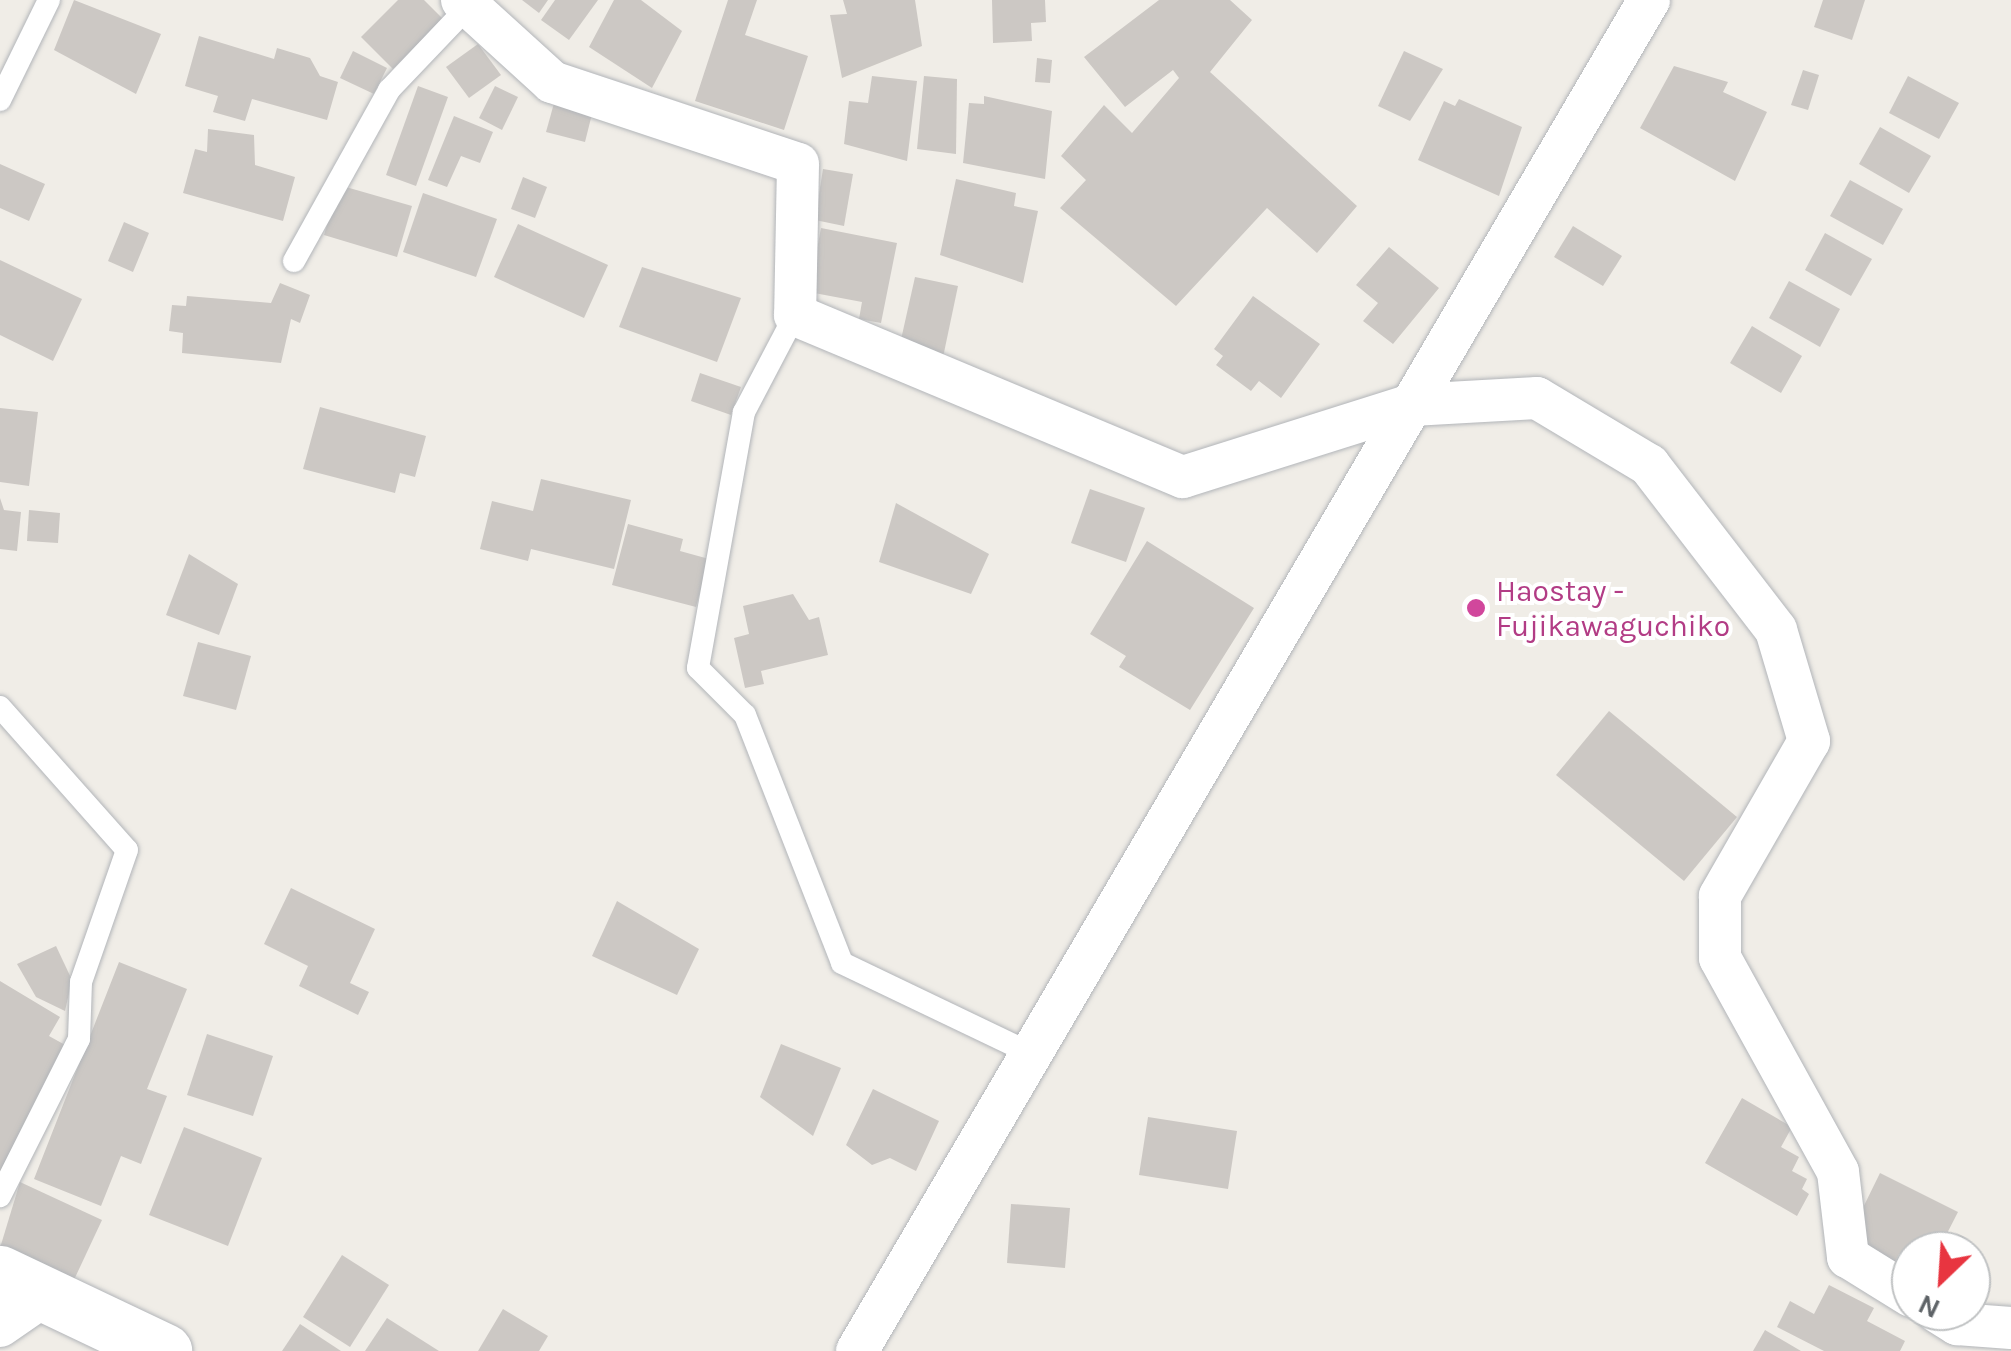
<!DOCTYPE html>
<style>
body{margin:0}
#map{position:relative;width:2011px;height:1351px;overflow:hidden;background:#f0ede7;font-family:Karla,sans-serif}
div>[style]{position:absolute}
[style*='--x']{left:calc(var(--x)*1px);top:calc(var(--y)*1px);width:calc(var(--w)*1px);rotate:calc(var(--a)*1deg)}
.building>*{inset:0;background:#ccc8c4}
.roads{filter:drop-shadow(0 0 2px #b2b5b9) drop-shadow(0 0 2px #b2b5b9)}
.service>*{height:22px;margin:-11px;padding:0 11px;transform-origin:11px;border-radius:11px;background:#fff}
.minor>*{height:42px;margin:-21px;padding:0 21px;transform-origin:21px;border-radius:21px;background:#fff}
.secondary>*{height:55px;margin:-27.5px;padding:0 27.5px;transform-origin:27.5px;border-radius:27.5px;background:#fff}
.dots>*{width:28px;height:28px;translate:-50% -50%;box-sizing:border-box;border:5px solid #fff;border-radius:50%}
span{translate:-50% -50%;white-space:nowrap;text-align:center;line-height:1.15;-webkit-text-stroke:8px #fff;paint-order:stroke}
.hotel-label{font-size:30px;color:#b23c85}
.left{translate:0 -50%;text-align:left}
.north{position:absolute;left:1891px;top:1231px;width:100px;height:100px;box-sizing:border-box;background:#fff;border:2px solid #bfc1c2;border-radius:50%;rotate:205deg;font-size:28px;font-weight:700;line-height:40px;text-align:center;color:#5e6367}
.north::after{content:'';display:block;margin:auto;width:35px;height:45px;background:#e83540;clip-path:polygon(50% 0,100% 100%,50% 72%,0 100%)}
</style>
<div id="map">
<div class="building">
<div style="clip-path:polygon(74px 0,161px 34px,136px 94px,54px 50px)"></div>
<div style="clip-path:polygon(398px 0,424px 0,443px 19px,393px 69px,361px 37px)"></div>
<div style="clip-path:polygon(522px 0,548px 0,539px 13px)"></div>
<div style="clip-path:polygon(555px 0,598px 0,569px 40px,541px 20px)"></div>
<div style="clip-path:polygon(614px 0,641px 0,682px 31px,652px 88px,589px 47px)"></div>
<div style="clip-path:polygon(728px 0,757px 0,745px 35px,808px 56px,784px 130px,695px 101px)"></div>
<div style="clip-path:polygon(843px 0,915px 0,922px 46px,842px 78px,830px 15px,847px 14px)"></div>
<div style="clip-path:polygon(992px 0,1045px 0,1046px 22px,1031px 23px,1032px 41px,993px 43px)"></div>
<div style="clip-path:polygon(1159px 0,1230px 0,1252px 20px,1210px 72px,1357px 206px,1317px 253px,1267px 208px,1176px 306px,1060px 208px,1086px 180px,1061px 156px,1104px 105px,1132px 133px,1179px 78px,1173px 70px,1125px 107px,1084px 57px)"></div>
<div style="clip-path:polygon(1823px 0,1865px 0,1852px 40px,1814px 27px)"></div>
<div style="clip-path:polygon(199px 36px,274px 59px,277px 48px,310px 58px,320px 76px,338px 82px,327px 120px,252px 99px,245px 121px,213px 112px,218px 96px,185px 86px)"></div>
<div style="clip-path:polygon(478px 44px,501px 75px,469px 98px,446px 67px)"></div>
<div style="clip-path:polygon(353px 51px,387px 68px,374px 94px,340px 78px)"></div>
<div style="clip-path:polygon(1404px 51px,1443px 69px,1410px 121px,1378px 106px)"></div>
<div style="clip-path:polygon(1037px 58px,1052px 60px,1050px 83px,1035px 82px)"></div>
<div style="clip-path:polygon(1674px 66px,1728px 82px,1723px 92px,1767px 112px,1735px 181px,1640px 128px)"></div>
<div style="clip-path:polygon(1803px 70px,1819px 75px,1808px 110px,1791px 105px)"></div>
<div style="clip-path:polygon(872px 76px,917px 81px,907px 161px,844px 144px,849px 101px,868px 103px)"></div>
<div style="clip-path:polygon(924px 76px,957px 79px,956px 154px,917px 149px)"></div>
<div style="clip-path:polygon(1908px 76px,1959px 103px,1939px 139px,1889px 113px)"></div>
<div style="clip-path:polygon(418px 86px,448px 97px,416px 186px,386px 175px)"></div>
<div style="clip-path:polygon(495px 86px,518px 97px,502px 130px,479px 118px)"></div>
<div style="clip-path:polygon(556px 96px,594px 106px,585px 142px,546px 132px)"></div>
<div style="clip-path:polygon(984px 96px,1052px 111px,1045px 179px,963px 163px,969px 103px,984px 104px)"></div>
<div style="clip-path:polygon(1459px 99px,1522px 127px,1499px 196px,1418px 160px,1444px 101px,1455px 106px)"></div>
<div style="clip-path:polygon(454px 116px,493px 132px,480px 163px,461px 156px,447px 187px,428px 180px)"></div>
<div style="clip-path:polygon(1880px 127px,1931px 156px,1909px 193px,1859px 164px)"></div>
<div style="clip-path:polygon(208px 129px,254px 135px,255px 165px,295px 177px,283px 221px,183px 193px,195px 149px,207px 152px)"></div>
<div style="clip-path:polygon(0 164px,45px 184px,29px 221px,0 208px)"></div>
<div style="clip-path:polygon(823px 169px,853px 174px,844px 226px,815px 220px)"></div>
<div style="clip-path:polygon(523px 177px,547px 187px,535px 218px,511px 209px)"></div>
<div style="clip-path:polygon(956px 179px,1016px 193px,1014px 206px,1038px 211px,1023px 283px,940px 255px)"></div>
<div style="clip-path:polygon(1850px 180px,1903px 209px,1883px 245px,1830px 216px)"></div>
<div style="clip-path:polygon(339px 185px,412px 206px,397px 257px,324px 235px)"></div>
<div style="clip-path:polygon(423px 193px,497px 219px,476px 277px,403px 252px)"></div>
<div style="clip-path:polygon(124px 222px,149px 233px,133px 272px,108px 261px)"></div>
<div style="clip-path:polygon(518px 224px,608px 265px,584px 318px,494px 277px)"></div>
<div style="clip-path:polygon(1573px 226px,1622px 256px,1603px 286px,1554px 257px)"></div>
<div style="clip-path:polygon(821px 228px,897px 243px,881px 323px,859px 319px,862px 302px,809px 292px)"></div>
<div style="clip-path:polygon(1825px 233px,1872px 259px,1851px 296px,1805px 270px)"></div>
<div style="clip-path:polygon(1389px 247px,1439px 288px,1393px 344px,1363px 321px,1378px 303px,1356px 285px)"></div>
<div style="clip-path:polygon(0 260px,82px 299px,53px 361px,0 335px)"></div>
<div style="clip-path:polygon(642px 267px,741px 298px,717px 362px,619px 327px)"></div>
<div style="clip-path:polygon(915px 277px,958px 286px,942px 362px,900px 344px)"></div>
<div style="clip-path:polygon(1789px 281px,1840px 309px,1820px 347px,1769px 318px)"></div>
<div style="clip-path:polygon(280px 283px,310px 295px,300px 323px,291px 319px,281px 363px,182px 353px,183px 333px,169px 331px,172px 305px,186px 306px,187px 296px,271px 303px)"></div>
<div style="clip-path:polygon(1253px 296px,1320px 344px,1281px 398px,1259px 381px,1251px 391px,1216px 365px,1223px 356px,1214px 349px)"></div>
<div style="clip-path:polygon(1752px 326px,1802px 356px,1781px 393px,1730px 363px)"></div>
<div style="clip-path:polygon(700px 373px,741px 387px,731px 415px,691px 401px)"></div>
<div style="clip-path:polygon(320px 407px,426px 436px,415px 477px,400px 473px,395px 493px,303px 469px)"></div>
<div style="clip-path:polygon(0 408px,38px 412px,29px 486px,0 482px)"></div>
<div style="clip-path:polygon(541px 479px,631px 500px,614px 569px,531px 549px,528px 561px,480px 549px,492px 501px,533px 511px)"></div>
<div style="clip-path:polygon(1090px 489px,1145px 508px,1126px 562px,1071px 543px)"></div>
<div style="clip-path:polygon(0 498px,4px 510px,21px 512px,17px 551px,0 549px)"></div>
<div style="clip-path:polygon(896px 503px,989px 554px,971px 594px,879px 562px)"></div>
<div style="clip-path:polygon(29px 510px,60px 513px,58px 543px,27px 541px)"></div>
<div style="clip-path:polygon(628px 524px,683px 539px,680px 551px,709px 559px,696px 607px,612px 585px)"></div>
<div style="clip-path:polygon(1147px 541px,1254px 608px,1190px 710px,1119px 667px,1126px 656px,1090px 634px)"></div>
<div style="clip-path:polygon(189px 554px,238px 584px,219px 635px,166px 615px)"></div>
<div style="clip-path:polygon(793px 594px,809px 620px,819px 617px,828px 655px,761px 671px,764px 684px,745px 688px,734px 638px,749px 634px,743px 606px)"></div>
<div style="clip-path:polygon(198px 642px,251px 656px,236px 710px,183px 696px)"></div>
<div style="clip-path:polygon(1609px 711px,1737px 817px,1684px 881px,1556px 775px)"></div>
<div style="clip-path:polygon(291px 888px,375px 929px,350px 983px,369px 992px,358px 1015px,299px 986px,308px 966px,264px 944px)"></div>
<div style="clip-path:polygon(617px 901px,699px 949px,677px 995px,592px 956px)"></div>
<div style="clip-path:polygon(56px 946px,72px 980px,65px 1011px,36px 997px,17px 964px)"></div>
<div style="clip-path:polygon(119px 962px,187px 989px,147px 1089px,167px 1096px,141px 1164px,121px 1156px,101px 1206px,34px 1179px)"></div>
<div style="clip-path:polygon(0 981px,60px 1017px,49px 1036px,67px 1046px,0 1180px)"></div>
<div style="clip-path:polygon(207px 1034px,273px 1056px,253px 1116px,187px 1095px)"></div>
<div style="clip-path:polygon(781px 1044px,841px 1068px,813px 1136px,760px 1097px)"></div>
<div style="clip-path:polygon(873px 1089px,939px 1121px,916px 1171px,890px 1158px,872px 1165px,846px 1145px)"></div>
<div style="clip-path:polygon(1742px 1098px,1792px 1127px,1781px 1147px,1799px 1157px,1792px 1171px,1807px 1179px,1802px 1189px,1809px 1194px,1797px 1216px,1705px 1163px)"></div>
<div style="clip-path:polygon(1148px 1117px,1237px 1131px,1228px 1189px,1139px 1175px)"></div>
<div style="clip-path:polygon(184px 1127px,262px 1158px,228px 1246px,149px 1215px)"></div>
<div style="clip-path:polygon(1880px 1173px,1958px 1212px,1938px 1251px,1899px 1254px,1892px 1268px,1855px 1249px,1854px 1226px)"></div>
<div style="clip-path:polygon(20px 1182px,102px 1220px,73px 1282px,0 1248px)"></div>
<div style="clip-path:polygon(1011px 1204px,1070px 1208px,1065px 1268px,1007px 1263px)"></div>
<div style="clip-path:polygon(342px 1255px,389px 1285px,350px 1347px,303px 1317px)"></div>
<div style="clip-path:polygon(1829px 1285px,1874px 1308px,1867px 1321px,1905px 1341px,1900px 1351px,1824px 1351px,1777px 1327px,1790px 1301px,1814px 1314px)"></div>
<div style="clip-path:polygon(503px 1309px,548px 1336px,539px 1351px,478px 1351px)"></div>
<div style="clip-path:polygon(387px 1318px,439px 1351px,365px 1351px)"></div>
<div style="clip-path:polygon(300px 1324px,341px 1351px,282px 1351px)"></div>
<div style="clip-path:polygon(1765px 1330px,1801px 1351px,1753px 1351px)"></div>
</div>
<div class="roads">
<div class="service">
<div style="--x:0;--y:100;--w:111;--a:-63.9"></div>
<div style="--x:294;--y:261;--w:196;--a:-60.9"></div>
<div style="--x:389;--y:90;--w:113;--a:-46.4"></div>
<div style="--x:795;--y:315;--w:110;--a:117.7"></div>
<div style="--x:744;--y:412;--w:260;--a:100.2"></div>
<div style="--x:698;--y:668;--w:66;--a:45"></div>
<div style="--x:745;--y:715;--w:266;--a:68.6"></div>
<div style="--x:842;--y:963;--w:211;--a:25.6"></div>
<div style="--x:0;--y:707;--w:191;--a:48.4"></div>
<div style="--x:127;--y:850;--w:140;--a:109.2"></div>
<div style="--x:81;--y:982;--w:57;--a:92"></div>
<div style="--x:79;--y:1039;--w:176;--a:116.7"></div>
</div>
<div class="minor">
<div style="--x:462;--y:0;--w:122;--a:42.3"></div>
<div style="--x:552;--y:82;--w:259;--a:18.4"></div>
<div style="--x:798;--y:164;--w:151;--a:91.1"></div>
<div style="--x:795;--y:315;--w:420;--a:22.7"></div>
<div style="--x:1183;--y:477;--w:240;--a:-17.5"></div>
<div style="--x:1412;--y:405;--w:125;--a:-3.2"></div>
<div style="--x:1537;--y:398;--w:131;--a:30.9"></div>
<div style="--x:1649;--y:465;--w:208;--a:52.4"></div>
<div style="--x:1776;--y:630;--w:116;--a:73.4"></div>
<div style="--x:1809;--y:741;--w:179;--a:119.9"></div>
<div style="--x:1720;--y:896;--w:62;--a:90"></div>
<div style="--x:1720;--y:958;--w:244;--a:61.1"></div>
<div style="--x:1838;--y:1172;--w:86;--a:83.3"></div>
<div style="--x:1848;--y:1257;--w:74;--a:31.8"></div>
<div style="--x:1936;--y:1311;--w:25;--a:32"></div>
<div style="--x:1957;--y:1324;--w:54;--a:4.2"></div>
<div style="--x:0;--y:1326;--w:55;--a:-34.6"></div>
<div style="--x:857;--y:1351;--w:1566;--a:-59.62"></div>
</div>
<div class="secondary">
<div style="--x:0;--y:1273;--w:182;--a:25.4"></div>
</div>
</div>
<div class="dots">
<div style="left:1476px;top:608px;background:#d1479c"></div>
</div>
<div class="hotel-label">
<span class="left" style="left:1496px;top:608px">Haostay -<br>Fujikawaguchiko</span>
</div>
<div class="north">N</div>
</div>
